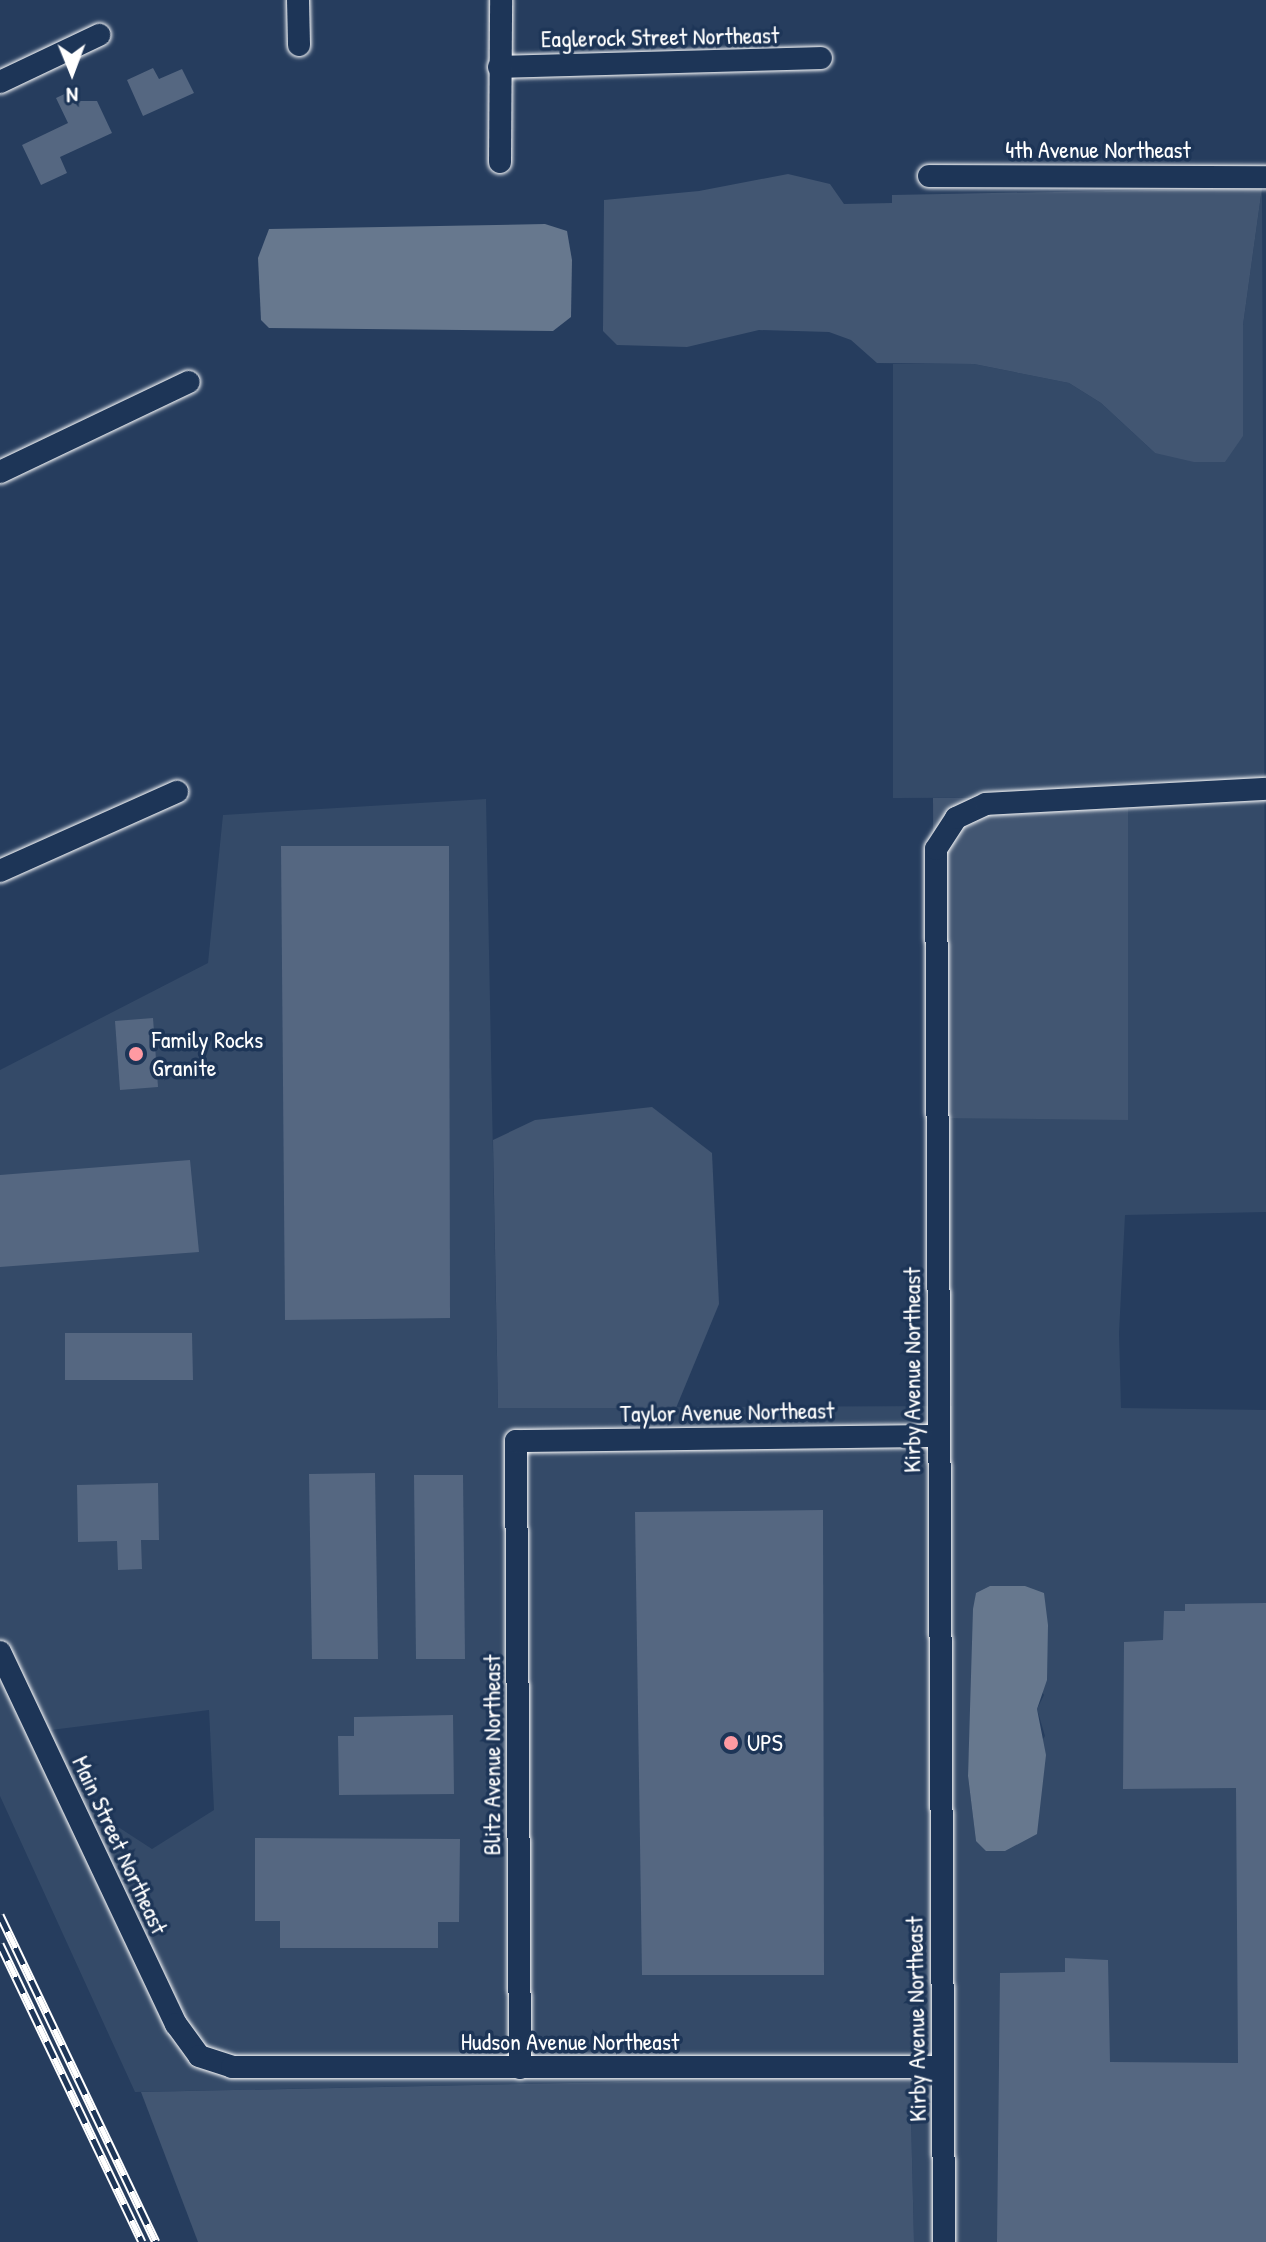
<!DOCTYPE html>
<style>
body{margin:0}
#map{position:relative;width:1266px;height:2242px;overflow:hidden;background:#263d5e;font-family:"Patrick Hand",sans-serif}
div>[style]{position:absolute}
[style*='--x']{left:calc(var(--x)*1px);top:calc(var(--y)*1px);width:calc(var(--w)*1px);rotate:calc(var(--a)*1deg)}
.built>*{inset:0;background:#344a68}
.green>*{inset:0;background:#425672}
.water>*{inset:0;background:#67788e}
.building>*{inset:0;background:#556781}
.roads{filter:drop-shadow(0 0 2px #fff) drop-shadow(0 0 2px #fff)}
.minor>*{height:22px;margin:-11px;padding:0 11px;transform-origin:11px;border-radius:11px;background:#1d3557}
.rail>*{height:9px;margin-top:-4.5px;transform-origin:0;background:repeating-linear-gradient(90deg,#1d3557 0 18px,#fff 0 36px);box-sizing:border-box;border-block:2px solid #fff}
.dots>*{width:22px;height:22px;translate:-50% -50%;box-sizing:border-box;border:4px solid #1d3557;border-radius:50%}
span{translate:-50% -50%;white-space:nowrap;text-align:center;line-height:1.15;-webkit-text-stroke:7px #1d3557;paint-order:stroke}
.street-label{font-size:24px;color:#fff}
.poi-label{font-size:24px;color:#fff}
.left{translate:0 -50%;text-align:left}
.north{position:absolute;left:32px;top:32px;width:80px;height:80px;-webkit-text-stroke:6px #1d3557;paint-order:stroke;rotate:179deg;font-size:22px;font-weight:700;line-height:32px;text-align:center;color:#fff}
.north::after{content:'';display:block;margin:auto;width:28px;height:36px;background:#fff;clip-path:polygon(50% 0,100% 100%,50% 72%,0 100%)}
</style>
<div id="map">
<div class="built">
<div style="clip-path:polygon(evenodd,1262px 188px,1266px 1212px,1125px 1215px,1119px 1333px,1121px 1408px,1266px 1410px,1266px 2242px,914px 2242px,910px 2076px,135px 2092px,0 1796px,0 1070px,208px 963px,223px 815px,486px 799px,498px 1408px,952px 1406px,935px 1118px,1128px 797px,893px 798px,893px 364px,974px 364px,1069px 383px,1101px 403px,1155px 453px,1243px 436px,1243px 325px,1262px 188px,976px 1593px,1044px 1695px,1037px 1709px,1045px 1736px,976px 1841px,968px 1776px,976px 1593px,1262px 188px,209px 1710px,214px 1810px,152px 1849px,95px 1812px,51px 1730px,209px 1710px)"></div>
</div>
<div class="green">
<div style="clip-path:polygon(788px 174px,830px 184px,844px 204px,892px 203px,892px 195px,1262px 188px,1243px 325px,1243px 436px,1225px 462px,1194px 462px,1155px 453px,1101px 403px,1069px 383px,974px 364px,877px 363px,851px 340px,829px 332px,759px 330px,687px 347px,617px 345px,603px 331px,604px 200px,699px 191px)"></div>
<div style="clip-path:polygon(1128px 797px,1128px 1120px,935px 1118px,933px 798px)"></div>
<div style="clip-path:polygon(652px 1107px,712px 1153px,719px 1304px,676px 1408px,498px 1408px,493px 1140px,535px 1120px)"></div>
<div style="clip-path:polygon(910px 2076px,914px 2242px,198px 2242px,141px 2092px)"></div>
</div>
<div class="water">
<div style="clip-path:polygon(545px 224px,567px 231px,572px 260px,571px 317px,553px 331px,269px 328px,261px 320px,258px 258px,269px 229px)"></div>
<div style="clip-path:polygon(990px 1586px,1025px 1586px,1044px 1593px,1048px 1625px,1047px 1680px,1037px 1709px,1046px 1755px,1037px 1834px,1005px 1851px,986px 1851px,976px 1841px,968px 1776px,973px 1609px,976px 1593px)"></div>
</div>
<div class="building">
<div style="clip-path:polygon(153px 68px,159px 79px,182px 69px,194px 93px,143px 116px,127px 80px)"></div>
<div style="clip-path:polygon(75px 89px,80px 101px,97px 101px,112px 133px,60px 157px,67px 173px,41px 185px,22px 145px,68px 123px,56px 98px)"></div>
<div style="clip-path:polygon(281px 846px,449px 846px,450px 1318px,285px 1320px)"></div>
<div style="clip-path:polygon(153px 1018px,158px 1087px,120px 1090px,115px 1021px)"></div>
<div style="clip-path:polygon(190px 1160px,199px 1252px,0 1267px,0 1175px)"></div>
<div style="clip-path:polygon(65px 1333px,192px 1333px,193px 1380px,65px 1380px)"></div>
<div style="clip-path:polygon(375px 1473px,378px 1659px,312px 1659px,309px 1474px)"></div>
<div style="clip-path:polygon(414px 1475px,463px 1475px,465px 1659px,416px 1659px)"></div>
<div style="clip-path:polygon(158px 1483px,159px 1540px,141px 1540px,142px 1569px,118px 1570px,117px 1541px,78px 1542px,77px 1485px)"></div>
<div style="clip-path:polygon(823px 1510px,824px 1975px,642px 1975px,635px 1512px)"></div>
<div style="clip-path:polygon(1266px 1603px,1266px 2242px,997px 2242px,1000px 1973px,1065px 1972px,1065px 1958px,1108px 1960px,1110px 2062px,1238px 2063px,1236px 1788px,1123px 1789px,1124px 1642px,1163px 1640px,1164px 1611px,1185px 1611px,1185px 1604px)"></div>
<div style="clip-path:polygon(453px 1715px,454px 1794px,339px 1795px,338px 1736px,354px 1736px,354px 1717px)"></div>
<div style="clip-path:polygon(255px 1838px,460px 1839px,459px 1922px,438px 1922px,438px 1948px,280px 1948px,280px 1921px,255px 1921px)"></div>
</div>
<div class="roads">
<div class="minor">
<div style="--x:298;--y:0;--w:45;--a:88.7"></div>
<div style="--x:499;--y:67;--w:322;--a:-1.6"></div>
<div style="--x:0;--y:82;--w:110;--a:-25.4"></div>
<div style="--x:500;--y:162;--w:162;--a:-89.6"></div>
<div style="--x:929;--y:176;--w:337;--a:0.2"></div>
<div style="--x:0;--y:472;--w:209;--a:-25.5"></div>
<div style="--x:0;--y:871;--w:194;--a:-24.1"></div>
<div style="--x:0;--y:1652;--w:412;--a:64.7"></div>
<div style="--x:176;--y:2024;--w:39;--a:54"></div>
<div style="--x:199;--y:2056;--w:35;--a:18"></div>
<div style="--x:232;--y:2067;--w:710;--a:0"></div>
<div style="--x:520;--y:2068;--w:627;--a:-90.37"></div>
<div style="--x:516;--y:1441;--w:422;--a:-0.7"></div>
<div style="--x:944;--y:2242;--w:1393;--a:-90.33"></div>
<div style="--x:936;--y:849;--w:37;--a:-57"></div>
<div style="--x:956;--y:818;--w:33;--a:-25"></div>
<div style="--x:986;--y:804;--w:280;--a:-3.1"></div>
</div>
</div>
<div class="rail">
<div style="--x:0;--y:1915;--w:362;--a:64.5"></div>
<div style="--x:0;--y:1944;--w:330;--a:64.5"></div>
</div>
<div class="dots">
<div style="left:136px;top:1054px;background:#ff9aa2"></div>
<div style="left:731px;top:1743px;background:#ff9aa2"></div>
</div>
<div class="street-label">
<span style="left:660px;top:37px;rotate:-1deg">Eaglerock Street Northeast</span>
<span style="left:1098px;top:150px">4th Avenue Northeast</span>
<span style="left:912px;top:1370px;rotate:-90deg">Kirby Avenue Northeast</span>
<span style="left:727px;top:1412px;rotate:-1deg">Taylor Avenue Northeast</span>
<span style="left:492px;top:1755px;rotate:-90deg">Blitz Avenue Northeast</span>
<span style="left:120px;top:1845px;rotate:65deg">Main Street Northeast</span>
<span style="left:916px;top:2019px;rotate:-91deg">Kirby Avenue Northeast</span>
<span style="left:570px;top:2042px">Hudson Avenue Northeast</span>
</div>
<div class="poi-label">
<span class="left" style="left:152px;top:1054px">Family Rocks<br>Granite</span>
<span class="left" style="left:747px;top:1743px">UPS</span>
</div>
<div class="north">N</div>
</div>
